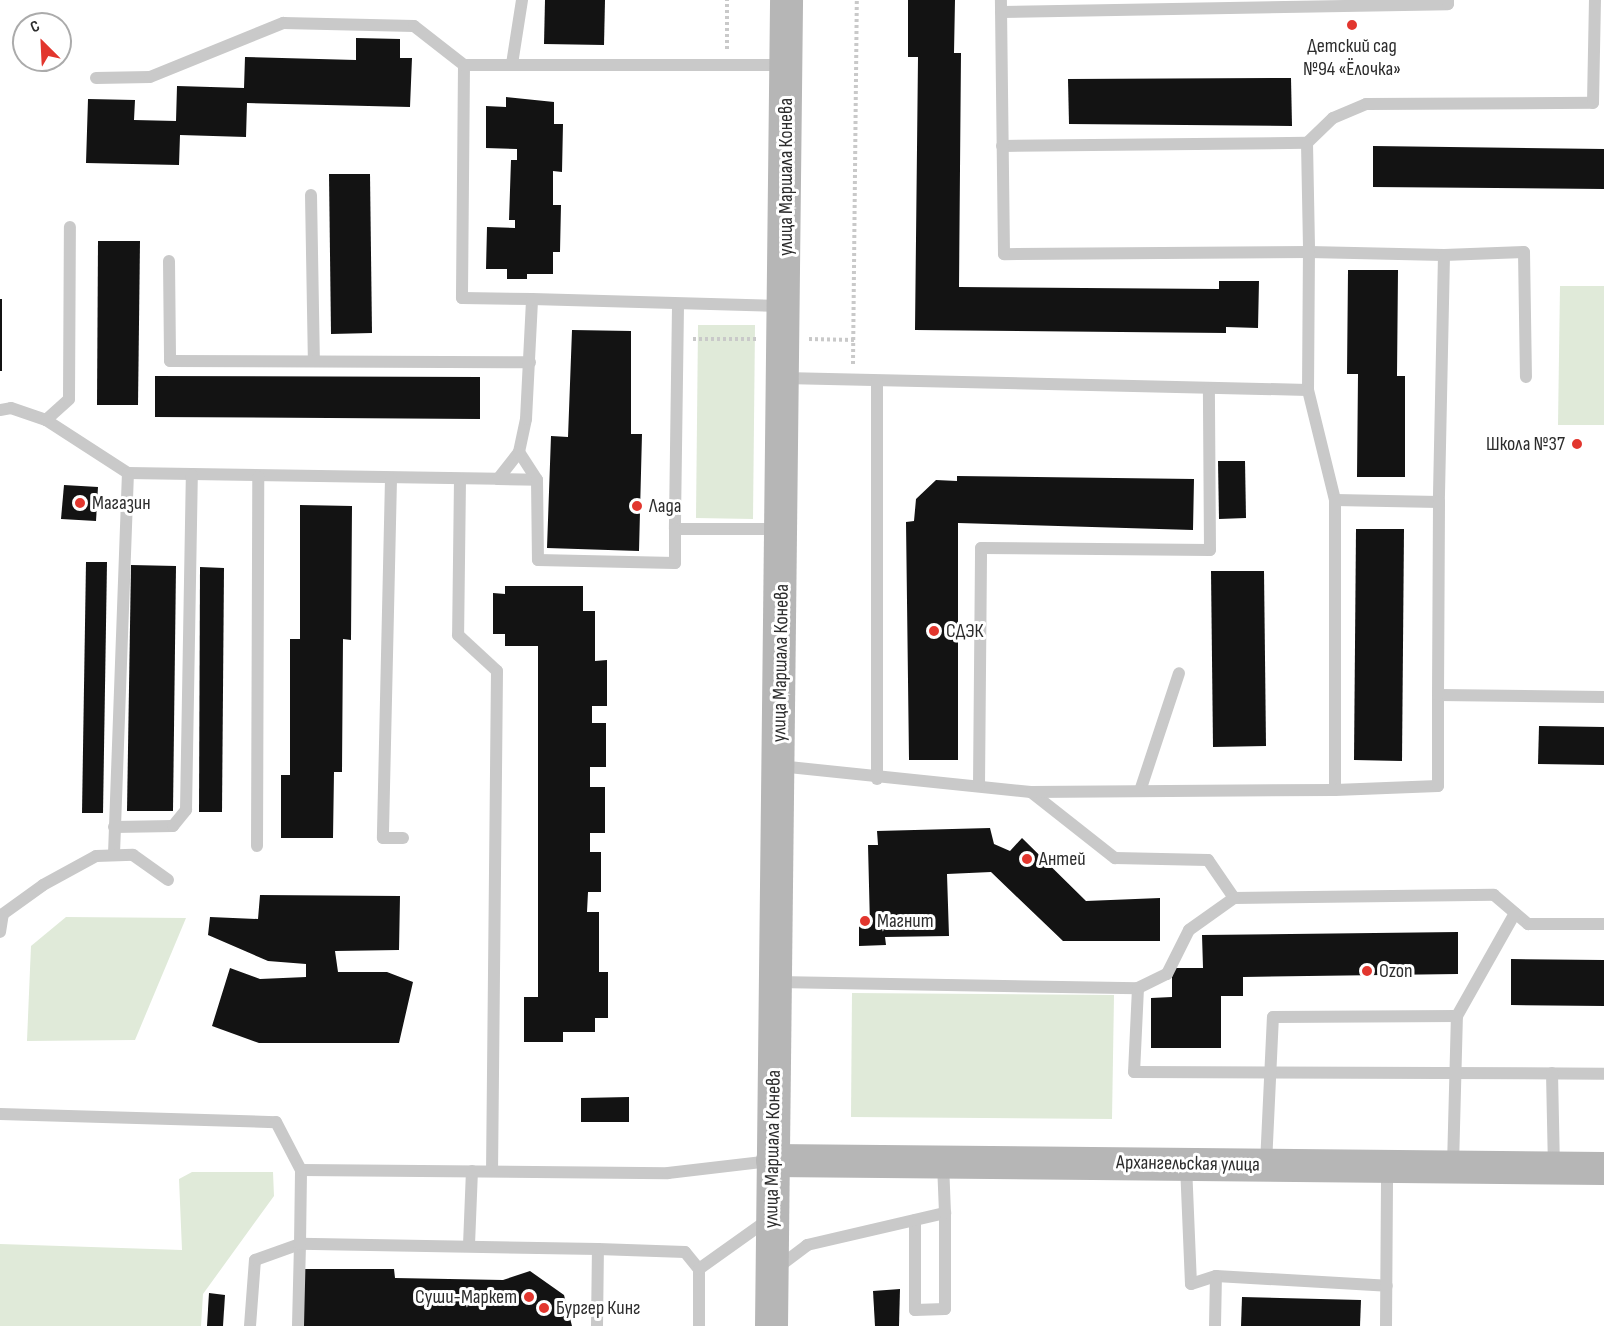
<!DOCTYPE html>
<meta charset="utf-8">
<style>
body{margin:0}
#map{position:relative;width:1604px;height:1326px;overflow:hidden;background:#fff;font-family:"Sofia Sans Condensed",sans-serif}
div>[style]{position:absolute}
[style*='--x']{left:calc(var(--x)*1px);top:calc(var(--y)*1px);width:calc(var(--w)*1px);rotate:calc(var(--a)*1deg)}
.green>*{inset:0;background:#e0ead9}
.building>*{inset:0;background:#131313}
.path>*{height:4px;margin-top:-2px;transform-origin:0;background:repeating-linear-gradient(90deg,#c9c9c9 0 3px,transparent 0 6px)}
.lane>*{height:12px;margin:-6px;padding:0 6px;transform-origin:6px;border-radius:6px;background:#c9c9c9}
.secondary>*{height:33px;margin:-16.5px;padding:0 16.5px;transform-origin:16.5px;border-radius:16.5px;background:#b6b6b6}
.dots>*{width:16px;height:16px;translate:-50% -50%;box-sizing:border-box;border:3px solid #fff;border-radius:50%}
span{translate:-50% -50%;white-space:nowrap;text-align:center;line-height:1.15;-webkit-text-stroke:6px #fff;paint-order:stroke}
.poi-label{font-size:20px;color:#2c2c2c}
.right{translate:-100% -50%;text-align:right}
.left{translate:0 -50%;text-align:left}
.street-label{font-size:20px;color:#2c2c2c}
.north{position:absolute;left:12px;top:12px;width:60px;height:60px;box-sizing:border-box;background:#fff;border:2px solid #ababab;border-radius:50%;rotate:336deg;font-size:16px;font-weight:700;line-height:24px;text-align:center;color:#2c2c2c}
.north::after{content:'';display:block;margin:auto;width:21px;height:27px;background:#e2362e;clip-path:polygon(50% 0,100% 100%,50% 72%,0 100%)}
</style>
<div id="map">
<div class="green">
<div style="clip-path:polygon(1560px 286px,1604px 286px,1604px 425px,1558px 425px)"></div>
<div style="clip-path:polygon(698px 325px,755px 325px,753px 519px,696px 518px)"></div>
<div style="clip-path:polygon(66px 917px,186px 918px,135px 1040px,27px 1041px,31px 946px)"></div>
<div style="clip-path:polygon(852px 993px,1114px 995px,1112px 1119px,851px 1117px)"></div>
<div style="clip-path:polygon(192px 1172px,273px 1172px,274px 1196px,203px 1294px,201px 1326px,0 1326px,0 1244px,182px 1250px,179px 1179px)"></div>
</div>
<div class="building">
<div style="clip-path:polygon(545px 0,605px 0,604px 45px,544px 44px)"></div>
<div style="clip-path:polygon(908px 0,955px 0,954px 53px,961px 53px,959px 287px,1219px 289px,1219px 281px,1259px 281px,1258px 328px,1226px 327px,1226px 333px,915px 330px,918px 57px,908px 57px)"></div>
<div style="clip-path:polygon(356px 38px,400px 39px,400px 58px,412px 58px,410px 107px,247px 103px,246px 137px,180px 135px,179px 165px,86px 163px,88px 99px,135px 100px,134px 120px,176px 121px,177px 86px,244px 88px,245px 57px,356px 60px)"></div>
<div style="clip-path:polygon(1291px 78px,1292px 126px,1069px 124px,1068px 79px)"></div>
<div style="clip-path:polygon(506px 97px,554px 102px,554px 124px,563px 124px,562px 172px,553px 171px,553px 205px,561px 205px,560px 252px,553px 252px,553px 274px,527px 274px,527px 279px,507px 279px,507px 269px,486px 269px,487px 227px,515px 228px,515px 220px,509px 220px,511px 160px,517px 160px,517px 149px,486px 148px,486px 106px,506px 107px)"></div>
<div style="clip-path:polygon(1373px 146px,1604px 149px,1604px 189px,1373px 187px)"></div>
<div style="clip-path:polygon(329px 174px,370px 174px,372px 333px,331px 334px)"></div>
<div style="clip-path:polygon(98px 241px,140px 241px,138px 405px,97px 405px)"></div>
<div style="clip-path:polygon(1348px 270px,1398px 270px,1397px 376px,1405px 376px,1405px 477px,1357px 477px,1358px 374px,1347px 374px)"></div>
<div style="clip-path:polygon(0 299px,2px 299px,2px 371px,0 371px)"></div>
<div style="clip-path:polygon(572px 330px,631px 331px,631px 434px,642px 434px,639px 551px,547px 548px,551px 436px,568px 437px)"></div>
<div style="clip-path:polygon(155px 376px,480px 377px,480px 419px,155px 417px)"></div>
<div style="clip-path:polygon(1218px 461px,1245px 461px,1246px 518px,1219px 519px)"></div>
<div style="clip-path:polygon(957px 476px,1194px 479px,1193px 530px,958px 523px,958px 760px,909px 760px,906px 522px,914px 521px,916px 499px,936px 480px,957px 481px)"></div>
<div style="clip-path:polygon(64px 485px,98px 487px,96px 521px,61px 519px)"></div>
<div style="clip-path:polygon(300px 505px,352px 506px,351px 640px,343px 639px,342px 772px,334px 772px,333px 838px,281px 838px,281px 775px,290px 775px,290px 639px,300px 639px)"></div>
<div style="clip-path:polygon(1356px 529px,1404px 529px,1402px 761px,1354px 760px)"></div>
<div style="clip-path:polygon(86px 562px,107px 562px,103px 813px,82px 813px)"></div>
<div style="clip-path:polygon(131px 565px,176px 566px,173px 811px,127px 811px)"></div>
<div style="clip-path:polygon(200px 567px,224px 568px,222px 812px,199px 812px)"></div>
<div style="clip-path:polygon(1211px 571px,1264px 571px,1266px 746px,1213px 747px)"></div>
<div style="clip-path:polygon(505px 586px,583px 586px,583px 611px,595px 611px,595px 661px,607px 660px,607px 706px,592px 706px,592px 723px,606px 723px,606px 767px,590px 767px,590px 787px,605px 787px,605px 833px,590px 833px,590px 852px,601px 852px,601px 892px,588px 892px,587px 912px,599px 912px,599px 972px,608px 972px,608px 1018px,595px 1018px,595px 1032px,563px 1032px,563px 1042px,524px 1042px,524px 997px,538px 997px,538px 646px,505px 646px,505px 634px,493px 634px,493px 593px,505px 594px)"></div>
<div style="clip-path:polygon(1539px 726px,1604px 727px,1604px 765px,1538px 764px)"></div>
<div style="clip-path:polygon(990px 828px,994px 844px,1010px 851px,1022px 838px,1086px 901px,1160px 898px,1160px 941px,1063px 941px,991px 872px,947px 874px,949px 936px,885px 937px,886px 945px,859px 946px,859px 926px,870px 926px,868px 845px,878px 845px,877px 831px)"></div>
<div style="clip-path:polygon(260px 895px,400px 896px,399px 950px,335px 951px,338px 972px,387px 972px,413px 982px,399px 1043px,259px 1043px,212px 1026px,230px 968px,260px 979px,306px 977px,306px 964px,268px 961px,208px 935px,210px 917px,258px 919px)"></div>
<div style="clip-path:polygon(1458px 932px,1458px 974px,1243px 977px,1243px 996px,1221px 996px,1221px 1048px,1151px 1048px,1151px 998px,1172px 997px,1172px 968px,1203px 968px,1202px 935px)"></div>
<div style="clip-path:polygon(1511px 959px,1604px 960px,1604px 1006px,1511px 1005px)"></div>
<div style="clip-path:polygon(629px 1097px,629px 1122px,581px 1122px,581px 1098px)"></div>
<div style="clip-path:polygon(302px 1269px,394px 1269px,395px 1278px,503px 1280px,530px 1271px,564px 1295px,572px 1326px,299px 1326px)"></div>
<div style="clip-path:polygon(900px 1289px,899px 1326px,875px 1326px,873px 1291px)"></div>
<div style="clip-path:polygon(209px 1293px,225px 1295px,223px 1326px,207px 1326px)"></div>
<div style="clip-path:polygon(1242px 1297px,1361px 1300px,1360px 1326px,1241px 1326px)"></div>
</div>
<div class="path">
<div style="--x:727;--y:49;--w:49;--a:-90"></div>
<div style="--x:693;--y:339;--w:64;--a:0"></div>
<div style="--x:809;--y:339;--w:45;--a:1.3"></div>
<div style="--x:853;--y:364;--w:364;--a:-89.4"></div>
</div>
<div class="lane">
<div style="--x:1001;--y:12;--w:447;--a:-1"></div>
<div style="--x:1448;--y:4;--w:4;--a:-90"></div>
<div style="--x:512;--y:64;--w:65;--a:-81.1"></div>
<div style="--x:464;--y:65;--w:233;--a:90.5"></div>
<div style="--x:462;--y:298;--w:70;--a:0.8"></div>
<div style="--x:96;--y:78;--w:54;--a:-1.1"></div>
<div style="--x:150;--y:77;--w:144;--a:-22.1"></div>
<div style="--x:283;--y:23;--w:131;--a:1.3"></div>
<div style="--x:414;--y:26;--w:63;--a:38"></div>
<div style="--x:464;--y:65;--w:321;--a:0"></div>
<div style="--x:1307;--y:143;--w:36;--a:-44"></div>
<div style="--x:1333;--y:118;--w:36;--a:-23"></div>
<div style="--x:1366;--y:104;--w:227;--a:-0.3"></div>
<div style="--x:1593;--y:103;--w:103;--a:-88.9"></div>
<div style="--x:1002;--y:146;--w:305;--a:-0.6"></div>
<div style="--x:1307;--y:143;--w:109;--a:88.9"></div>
<div style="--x:1309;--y:252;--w:135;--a:1.3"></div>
<div style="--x:1444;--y:255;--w:247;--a:91.2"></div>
<div style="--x:1439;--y:502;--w:104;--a:-178.9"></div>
<div style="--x:311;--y:195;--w:165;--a:89"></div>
<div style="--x:1444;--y:255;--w:80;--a:-2.1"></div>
<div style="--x:1524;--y:252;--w:125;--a:89.1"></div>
<div style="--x:169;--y:261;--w:100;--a:89.4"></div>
<div style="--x:170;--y:361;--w:360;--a:0.2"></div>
<div style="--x:678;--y:306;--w:223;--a:90.8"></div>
<div style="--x:675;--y:529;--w:104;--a:0"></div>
<div style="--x:784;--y:378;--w:524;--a:1.31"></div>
<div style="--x:1308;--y:390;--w:138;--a:-89.6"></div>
<div style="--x:1309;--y:252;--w:305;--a:179.6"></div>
<div style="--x:1004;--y:254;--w:254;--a:-90.7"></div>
<div style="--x:877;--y:381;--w:398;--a:90"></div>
<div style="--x:1308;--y:390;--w:113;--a:76.2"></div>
<div style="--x:1335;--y:500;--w:290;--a:90"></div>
<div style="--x:1335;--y:790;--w:103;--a:-2.2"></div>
<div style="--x:1438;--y:786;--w:91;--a:-90"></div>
<div style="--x:1438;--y:695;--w:166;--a:0.7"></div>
<div style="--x:0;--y:410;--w:11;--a:-10"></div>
<div style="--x:11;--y:408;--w:37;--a:19"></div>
<div style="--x:46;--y:420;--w:98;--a:32.9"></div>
<div style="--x:128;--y:473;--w:370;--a:0.9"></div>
<div style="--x:498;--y:479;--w:34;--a:-52"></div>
<div style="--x:519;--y:452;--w:34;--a:-78"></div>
<div style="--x:526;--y:419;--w:120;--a:-87.1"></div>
<div style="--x:532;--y:299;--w:249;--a:1.6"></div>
<div style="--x:46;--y:420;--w:31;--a:-42"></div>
<div style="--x:69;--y:399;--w:172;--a:-89.7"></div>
<div style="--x:519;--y:452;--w:33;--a:57"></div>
<div style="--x:391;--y:479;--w:359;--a:91.3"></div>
<div style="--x:383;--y:838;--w:20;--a:0"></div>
<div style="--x:460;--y:479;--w:156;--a:90.7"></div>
<div style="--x:458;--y:635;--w:53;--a:42.7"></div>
<div style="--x:497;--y:671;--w:500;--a:90.57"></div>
<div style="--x:498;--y:479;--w:39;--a:1"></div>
<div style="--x:537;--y:480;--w:80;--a:89.3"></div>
<div style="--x:538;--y:560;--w:137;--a:1.3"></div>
<div style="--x:675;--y:563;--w:34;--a:-90"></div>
<div style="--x:1438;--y:695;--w:193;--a:-89.7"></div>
<div style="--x:779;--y:766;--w:253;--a:5.9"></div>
<div style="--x:1031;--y:792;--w:107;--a:38.2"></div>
<div style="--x:1115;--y:858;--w:93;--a:1.2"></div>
<div style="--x:1208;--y:860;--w:46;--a:55.6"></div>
<div style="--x:1234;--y:898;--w:260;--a:-0.7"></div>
<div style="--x:1494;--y:895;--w:45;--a:40.5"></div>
<div style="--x:1528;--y:924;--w:76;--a:0"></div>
<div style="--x:979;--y:785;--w:237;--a:-89.5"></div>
<div style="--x:981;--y:548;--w:229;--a:0.5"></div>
<div style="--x:1210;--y:550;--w:160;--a:-90.4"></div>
<div style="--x:1140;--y:791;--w:124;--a:-71.7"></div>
<div style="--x:1031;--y:792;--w:304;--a:-0.4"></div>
<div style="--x:114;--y:827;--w:59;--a:-1"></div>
<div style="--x:173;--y:826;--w:21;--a:-51"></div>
<div style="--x:186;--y:810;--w:335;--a:-89"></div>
<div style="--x:257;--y:846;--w:369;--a:-89.8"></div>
<div style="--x:114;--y:854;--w:381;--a:-87.9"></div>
<div style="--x:0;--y:932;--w:18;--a:-81"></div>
<div style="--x:3;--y:914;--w:49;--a:-35.9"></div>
<div style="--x:43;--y:885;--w:60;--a:-28.7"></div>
<div style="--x:96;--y:856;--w:37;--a:-2"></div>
<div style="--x:133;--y:855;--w:43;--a:35.5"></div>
<div style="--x:777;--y:982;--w:361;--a:1"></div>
<div style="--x:1138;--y:988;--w:84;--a:92.7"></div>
<div style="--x:1134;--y:1072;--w:470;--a:0.2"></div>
<div style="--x:1138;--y:988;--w:32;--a:-26"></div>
<div style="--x:1167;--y:974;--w:49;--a:-63.4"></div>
<div style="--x:1189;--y:930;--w:55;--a:-35.4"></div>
<div style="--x:1552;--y:1073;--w:93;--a:88.8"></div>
<div style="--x:0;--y:1114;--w:276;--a:1.7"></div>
<div style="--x:276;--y:1122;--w:54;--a:62.5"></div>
<div style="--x:1266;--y:1164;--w:147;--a:-87.3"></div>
<div style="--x:1273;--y:1017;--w:184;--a:-0.3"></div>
<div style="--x:1186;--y:1165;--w:119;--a:87.6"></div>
<div style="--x:1191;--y:1284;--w:26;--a:-18"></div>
<div style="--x:1216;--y:1276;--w:171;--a:3.3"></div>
<div style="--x:1453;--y:1166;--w:150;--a:-88.5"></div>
<div style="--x:1457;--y:1016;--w:118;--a:-60.6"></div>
<div style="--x:915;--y:1220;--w:90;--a:90"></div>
<div style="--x:915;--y:1310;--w:30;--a:-2"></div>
<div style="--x:945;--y:1309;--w:96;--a:-90"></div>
<div style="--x:469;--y:1245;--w:74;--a:-87.7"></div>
<div style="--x:598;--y:1249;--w:87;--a:2"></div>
<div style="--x:685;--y:1252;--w:22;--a:51"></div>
<div style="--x:699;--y:1269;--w:57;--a:90"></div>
<div style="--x:777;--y:1268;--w:38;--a:-37"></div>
<div style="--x:807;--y:1245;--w:142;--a:-13.1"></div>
<div style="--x:945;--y:1213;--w:49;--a:-92.3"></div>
<div style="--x:699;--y:1269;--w:86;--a:-35.5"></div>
<div style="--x:250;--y:1326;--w:66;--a:-85.7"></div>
<div style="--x:255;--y:1260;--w:48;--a:-19.6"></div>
<div style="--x:300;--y:1244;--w:82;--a:91.4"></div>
<div style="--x:597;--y:1326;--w:77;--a:-89.3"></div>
<div style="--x:598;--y:1249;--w:298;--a:-179"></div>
<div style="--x:300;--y:1244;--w:74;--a:-89.2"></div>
<div style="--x:301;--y:1170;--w:367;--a:0.5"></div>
<div style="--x:668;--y:1173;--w:103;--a:-6.7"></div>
<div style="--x:1215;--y:1326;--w:50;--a:-88.9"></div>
<div style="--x:1386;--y:1326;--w:159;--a:-89.6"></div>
</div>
<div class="secondary">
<div style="--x:772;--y:1160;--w:832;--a:0.55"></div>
<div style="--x:771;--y:1326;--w:1326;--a:-89.35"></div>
</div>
<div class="dots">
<div style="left:1352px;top:25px;background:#e2362e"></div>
<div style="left:1577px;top:444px;background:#e2362e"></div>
<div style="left:80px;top:503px;background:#e2362e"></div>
<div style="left:637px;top:506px;background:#e2362e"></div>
<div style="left:934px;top:631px;background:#e2362e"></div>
<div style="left:1027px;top:859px;background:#e2362e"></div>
<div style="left:865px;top:921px;background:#e2362e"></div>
<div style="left:1367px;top:971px;background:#e2362e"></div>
<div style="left:529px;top:1297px;background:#e2362e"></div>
<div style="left:544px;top:1308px;background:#e2362e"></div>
</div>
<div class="poi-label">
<span style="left:1352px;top:58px">Детский сад<br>№94 «Ёлочка»</span>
<span class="right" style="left:1565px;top:444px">Школа №37</span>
<span class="left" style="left:92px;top:503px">Магазин</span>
<span class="left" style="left:649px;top:506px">Лада</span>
<span class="left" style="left:946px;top:631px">СДЭК</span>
<span class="left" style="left:1039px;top:859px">Антей</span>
<span class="left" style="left:877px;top:921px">Магнит</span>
<span class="left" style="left:1379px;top:971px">Ozon</span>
<span class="right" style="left:517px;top:1297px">Суши-Маркет</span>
<span class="left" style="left:556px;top:1308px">Бургер Кинг</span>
</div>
<div class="street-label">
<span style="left:786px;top:177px;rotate:-90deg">улица Маршала Конева</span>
<span style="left:781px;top:663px;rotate:-89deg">улица Маршала Конева</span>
<span style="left:773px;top:1149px;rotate:-89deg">улица Маршала Конева</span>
<span style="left:1188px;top:1164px;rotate:1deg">Архангельская улица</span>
</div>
<div class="north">С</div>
</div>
